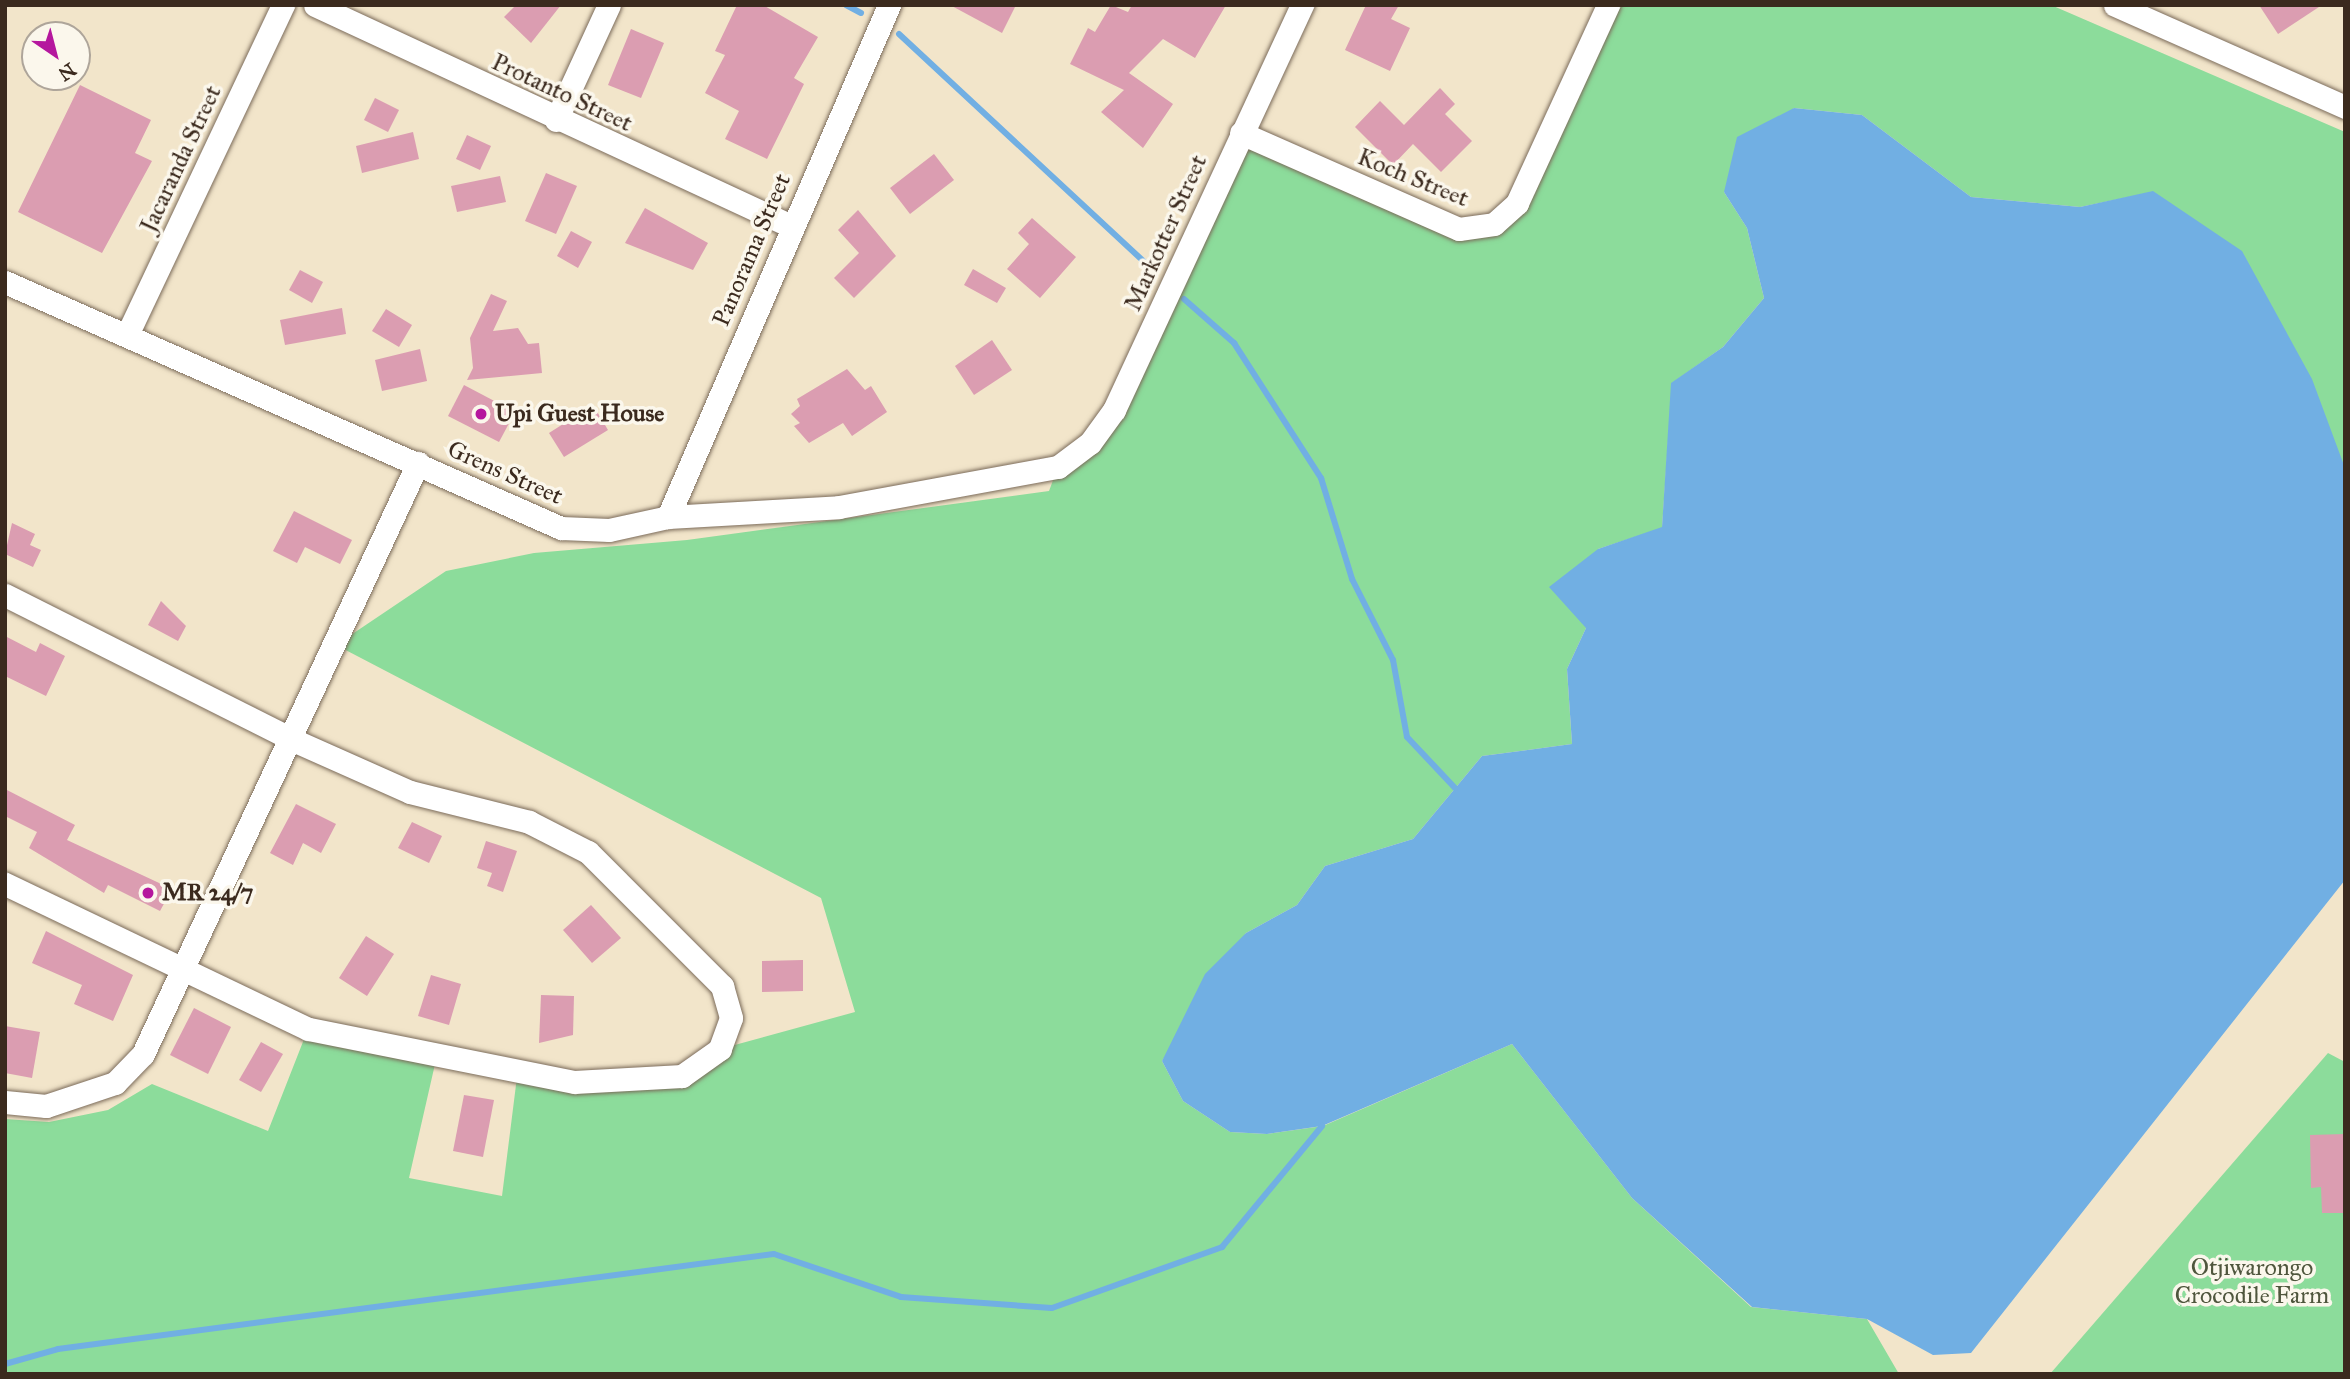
<!DOCTYPE html>
<style>
body{margin:0}
#map{position:relative;width:2350px;height:1379px;overflow:hidden;background:#f2e5ca;font-family:"IM FELL Great Primer",serif}
div>[style]{position:absolute}
[style*='--x']{left:calc(var(--x)*1px);top:calc(var(--y)*1px);width:calc(var(--w)*1px);rotate:calc(var(--a)*1deg)}
.green>*{inset:0;background:#8cdc9b}
.water>*{inset:0;background:#71afe3}
.stream>*{height:6px;margin:-3px;padding:0 3px;transform-origin:3px;border-radius:3px;background:#71afe3}
.building>*{inset:0;background:#db9db1}
.roads{filter:drop-shadow(0 0 2px #7b6b5a) drop-shadow(0 0 2px #7b6b5a)}
.street>*{height:23px;margin:-11.5px;padding:0 11.5px;transform-origin:11.5px;border-radius:11.5px;background:#fff}
.dots>*{width:19px;height:19px;translate:-50% -50%;box-sizing:border-box;border:4px solid #fbf7ec;border-radius:50%}
span{translate:-50% -50%;white-space:nowrap;text-align:center;line-height:1.15;-webkit-text-stroke:7px #fbf7ec;paint-order:stroke}
.street-label{font-size:24px;color:#3b2a1e}
.poi-label{font-size:24px;color:#3b2a1e;font-weight:700}
.left{translate:0 -50%;text-align:left}
.park-label{font-size:24px;color:#4f563d}
.frame{position:absolute;inset:0;border:7px solid #3b2a1e;pointer-events:none}
.north{position:absolute;left:21px;top:21px;width:70px;height:70px;box-sizing:border-box;background:#fbf7ec;border:2px solid #aea59a;border-radius:50%;rotate:145deg;font-size:19px;font-weight:700;line-height:28px;text-align:center;color:#3b2a1e}
.north::after{content:'';display:block;margin:auto;width:24px;height:32px;background:#b5179e;clip-path:polygon(50% 0,100% 100%,50% 72%,0 100%)}
</style>
<div id="map">
<div class="green">
<div style="clip-path:polygon(1608px 5px,2051px 5px,2345px 132px,2345px 468px,2153px 192px,2080px 207px,1971px 197px,1862px 115px,1794px 108px,1724px 192px,1747px 228px,1764px 298px,1723px 347px,1672px 383px,1662px 528px,1598px 549px,1586px 628px,1567px 669px,1572px 744px,1482px 756px,1413px 839px,1325px 866px,1297px 905px,1246px 933px,1162px 1061px,1183px 1101px,1230px 1132px,1267px 1134px,1323px 1126px,1512px 1044px,1632px 1198px,1751px 1307px,1867px 1319px,1899px 1374px,5px 1374px,5px 1119px,49px 1122px,108px 1110px,152px 1084px,268px 1131px,308px 1029px,438px 1051px,409px 1178px,502px 1196px,518px 1069px,650px 1081px,720px 1049px,855px 1012px,821px 898px,336px 645px,446px 571px,534px 553px,687px 540px,1049px 491px,1058px 467px,1090px 443px,1241px 133px,1459px 229px,1494px 224px)"></div>
<div style="clip-path:polygon(2328px 1053px,2345px 1062px,2345px 1374px,2050px 1374px)"></div>
</div>
<div class="water">
<div style="clip-path:polygon(1794px 108px,1862px 115px,1971px 197px,2080px 207px,2153px 191px,2242px 251px,2312px 379px,2345px 468px,2345px 880px,1971px 1353px,1933px 1355px,1867px 1319px,1752px 1307px,1632px 1198px,1512px 1044px,1322px 1126px,1267px 1134px,1230px 1132px,1183px 1101px,1162px 1061px,1205px 974px,1246px 933px,1297px 905px,1325px 866px,1413px 839px,1482px 756px,1572px 744px,1567px 669px,1586px 628px,1549px 587px,1598px 549px,1662px 527px,1671px 383px,1723px 347px,1764px 298px,1747px 228px,1724px 192px,1737px 137px)"></div>
</div>
<div class="stream">
<div style="--x:846;--y:5;--w:17;--a:28"></div>
<div style="--x:899;--y:34;--w:350;--a:42.9"></div>
<div style="--x:1184;--y:299;--w:67;--a:41.3"></div>
<div style="--x:1234;--y:343;--w:161;--a:57.2"></div>
<div style="--x:1321;--y:478;--w:106;--a:72.9"></div>
<div style="--x:1352;--y:579;--w:91;--a:63.2"></div>
<div style="--x:1393;--y:660;--w:78;--a:79.7"></div>
<div style="--x:1407;--y:737;--w:70;--a:46.7"></div>
<div style="--x:5;--y:1364;--w:55;--a:-15.8"></div>
<div style="--x:58;--y:1349;--w:722;--a:-7.56"></div>
<div style="--x:774;--y:1254;--w:134;--a:18.7"></div>
<div style="--x:901;--y:1297;--w:151;--a:4.2"></div>
<div style="--x:1052;--y:1308;--w:181;--a:-19.7"></div>
<div style="--x:1222;--y:1247;--w:157;--a:-50.4"></div>
</div>
<div class="building">
<div style="clip-path:polygon(516px 5px,561px 5px,531px 43px,504px 17px)"></div>
<div style="clip-path:polygon(737px 5px,763px 5px,818px 37px,794px 78px,804px 84px,767px 159px,725px 139px,739px 111px,705px 93px,725px 55px,715px 51px)"></div>
<div style="clip-path:polygon(950px 5px,1016px 5px,1002px 33px)"></div>
<div style="clip-path:polygon(1111px 5px,1128px 12px,1132px 5px,1226px 5px,1195px 58px,1163px 39px,1129px 73px,1173px 104px,1143px 148px,1101px 112px,1124px 90px,1070px 64px,1088px 28px,1095px 32px)"></div>
<div style="clip-path:polygon(1366px 5px,1399px 5px,1391px 19px,1410px 28px,1390px 71px,1345px 50px)"></div>
<div style="clip-path:polygon(2259px 5px,2322px 5px,2278px 34px)"></div>
<div style="clip-path:polygon(631px 29px,664px 43px,641px 98px,608px 85px)"></div>
<div style="clip-path:polygon(80px 85px,151px 120px,135px 153px,152px 161px,102px 253px,18px 212px)"></div>
<div style="clip-path:polygon(1440px 88px,1455px 104px,1445px 114px,1472px 141px,1441px 172px,1413px 144px,1393px 165px,1355px 127px,1380px 101px,1404px 125px)"></div>
<div style="clip-path:polygon(375px 98px,399px 110px,388px 132px,364px 120px)"></div>
<div style="clip-path:polygon(413px 132px,419px 159px,362px 173px,356px 146px)"></div>
<div style="clip-path:polygon(467px 135px,491px 146px,480px 170px,456px 159px)"></div>
<div style="clip-path:polygon(934px 154px,954px 180px,910px 214px,890px 188px)"></div>
<div style="clip-path:polygon(546px 173px,577px 186px,556px 234px,525px 221px)"></div>
<div style="clip-path:polygon(500px 176px,506px 202px,457px 212px,451px 186px)"></div>
<div style="clip-path:polygon(645px 208px,708px 243px,693px 270px,625px 243px)"></div>
<div style="clip-path:polygon(858px 210px,896px 256px,854px 298px,834px 278px,859px 253px,838px 230px)"></div>
<div style="clip-path:polygon(1032px 218px,1076px 257px,1040px 298px,1007px 269px,1029px 244px,1018px 233px)"></div>
<div style="clip-path:polygon(571px 231px,592px 242px,578px 268px,557px 256px)"></div>
<div style="clip-path:polygon(973px 269px,1006px 288px,997px 303px,964px 285px)"></div>
<div style="clip-path:polygon(300px 270px,323px 282px,312px 303px,289px 290px)"></div>
<div style="clip-path:polygon(491px 294px,507px 301px,493px 331px,518px 328px,528px 344px,539px 343px,542px 373px,467px 380px,473px 368px,470px 338px)"></div>
<div style="clip-path:polygon(342px 308px,346px 334px,285px 345px,280px 320px)"></div>
<div style="clip-path:polygon(386px 309px,412px 325px,399px 347px,372px 331px)"></div>
<div style="clip-path:polygon(992px 340px,1012px 370px,974px 395px,955px 366px)"></div>
<div style="clip-path:polygon(420px 349px,427px 381px,382px 391px,375px 360px)"></div>
<div style="clip-path:polygon(847px 369px,865px 390px,871px 386px,887px 412px,852px 436px,843px 423px,809px 443px,794px 426px,800px 423px,791px 414px,800px 406px,797px 399px)"></div>
<div style="clip-path:polygon(464px 385px,515px 412px,499px 442px,448px 416px)"></div>
<div style="clip-path:polygon(593px 405px,608px 430px,564px 457px,549px 433px)"></div>
<div style="clip-path:polygon(294px 511px,352px 540px,340px 564px,305px 547px,297px 563px,273px 551px)"></div>
<div style="clip-path:polygon(12px 523px,35px 534px,30px 545px,41px 550px,33px 567px,5px 554px)"></div>
<div style="clip-path:polygon(161px 601px,186px 626px,178px 641px,148px 625px)"></div>
<div style="clip-path:polygon(5px 636px,36px 652px,40px 643px,65px 656px,46px 696px,5px 676px)"></div>
<div style="clip-path:polygon(5px 789px,75px 825px,67px 840px,172px 889px,160px 911px,108px 885px,104px 893px,29px 848px,37px 832px,5px 816px)"></div>
<div style="clip-path:polygon(296px 804px,336px 824px,321px 853px,303px 843px,293px 865px,270px 853px)"></div>
<div style="clip-path:polygon(412px 822px,442px 836px,429px 863px,398px 848px)"></div>
<div style="clip-path:polygon(486px 841px,517px 851px,503px 892px,487px 886px,492px 873px,477px 868px)"></div>
<div style="clip-path:polygon(591px 905px,621px 938px,592px 963px,563px 930px)"></div>
<div style="clip-path:polygon(46px 931px,133px 975px,113px 1021px,74px 1004px,82px 985px,32px 963px)"></div>
<div style="clip-path:polygon(366px 936px,394px 954px,367px 996px,339px 978px)"></div>
<div style="clip-path:polygon(803px 960px,803px 991px,762px 992px,762px 961px)"></div>
<div style="clip-path:polygon(431px 975px,461px 984px,449px 1025px,418px 1016px)"></div>
<div style="clip-path:polygon(541px 995px,574px 996px,573px 1035px,539px 1043px)"></div>
<div style="clip-path:polygon(194px 1008px,231px 1027px,208px 1074px,170px 1055px)"></div>
<div style="clip-path:polygon(5px 1026px,40px 1032px,32px 1078px,5px 1073px)"></div>
<div style="clip-path:polygon(261px 1042px,283px 1054px,261px 1092px,239px 1080px)"></div>
<div style="clip-path:polygon(464px 1095px,494px 1100px,483px 1157px,453px 1151px)"></div>
<div style="clip-path:polygon(2345px 1134px,2345px 1213px,2322px 1213px,2321px 1187px,2311px 1188px,2310px 1135px)"></div>
</div>
<div class="roads">
<div class="street">
<div style="--x:315;--y:5;--w:523;--a:24.9"></div>
<div style="--x:2115;--y:5;--w:252;--a:23.9"></div>
<div style="--x:556;--y:120;--w:127;--a:-65.3"></div>
<div style="--x:1241;--y:133;--w:238;--a:23.8"></div>
<div style="--x:1459;--y:229;--w:35;--a:-8"></div>
<div style="--x:1494;--y:224;--w:31;--a:-42"></div>
<div style="--x:1517;--y:203;--w:218;--a:-65.3"></div>
<div style="--x:5;--y:282;--w:608;--a:23.87"></div>
<div style="--x:561;--y:528;--w:48;--a:2.4"></div>
<div style="--x:609;--y:530;--w:60;--a:-12.4"></div>
<div style="--x:668;--y:517;--w:171;--a:-3.3"></div>
<div style="--x:839;--y:507;--w:223;--a:-10.4"></div>
<div style="--x:1058;--y:467;--w:40;--a:-37"></div>
<div style="--x:1090;--y:443;--w:41;--a:-54"></div>
<div style="--x:1114;--y:410;--w:447;--a:-65.1"></div>
<div style="--x:127;--y:335;--w:365;--a:-64.7"></div>
<div style="--x:668;--y:517;--w:558;--a:-66.65"></div>
<div style="--x:5;--y:595;--w:322;--a:26.7"></div>
<div style="--x:293;--y:740;--w:128;--a:24"></div>
<div style="--x:410;--y:792;--w:123;--a:14.1"></div>
<div style="--x:529;--y:822;--w:66;--a:27"></div>
<div style="--x:588;--y:852;--w:190;--a:45"></div>
<div style="--x:722;--y:986;--w:33;--a:74"></div>
<div style="--x:731;--y:1018;--w:33;--a:110"></div>
<div style="--x:720;--y:1049;--w:47;--a:144.6"></div>
<div style="--x:682;--y:1076;--w:108;--a:176.8"></div>
<div style="--x:574;--y:1082;--w:271;--a:-168.7"></div>
<div style="--x:308;--y:1029;--w:336;--a:-154.4"></div>
<div style="--x:5;--y:1102;--w:41;--a:5.6"></div>
<div style="--x:46;--y:1106;--w:73;--a:-18.4"></div>
<div style="--x:115;--y:1083;--w:40;--a:-46"></div>
<div style="--x:143;--y:1054;--w:652;--a:-65.05"></div>
</div>
</div>
<div class="dots">
<div style="left:481px;top:414px;background:#b5179e"></div>
<div style="left:148px;top:893px;background:#b5179e"></div>
</div>
<div class="street-label">
<span style="left:562px;top:93px;rotate:25deg">Protanto Street</span>
<span style="left:181px;top:159px;rotate:-65deg">Jacaranda Street</span>
<span style="left:1413px;top:178px;rotate:22deg">Koch Street</span>
<span style="left:1166px;top:233px;rotate:-66deg">Markotter Street</span>
<span style="left:752px;top:250px;rotate:-67deg">Panorama Street</span>
<span style="left:505px;top:473px;rotate:24deg">Grens Street</span>
</div>
<div class="poi-label">
<span class="left" style="left:495px;top:414px">Upi Guest House</span>
<span class="left" style="left:162px;top:893px">MR 24/7</span>
</div>
<div class="park-label">
<span style="left:2252px;top:1282px">Otjiwarongo<br>Crocodile Farm</span>
</div>
<div class="frame"></div>
<div class="north">N</div>
</div>
